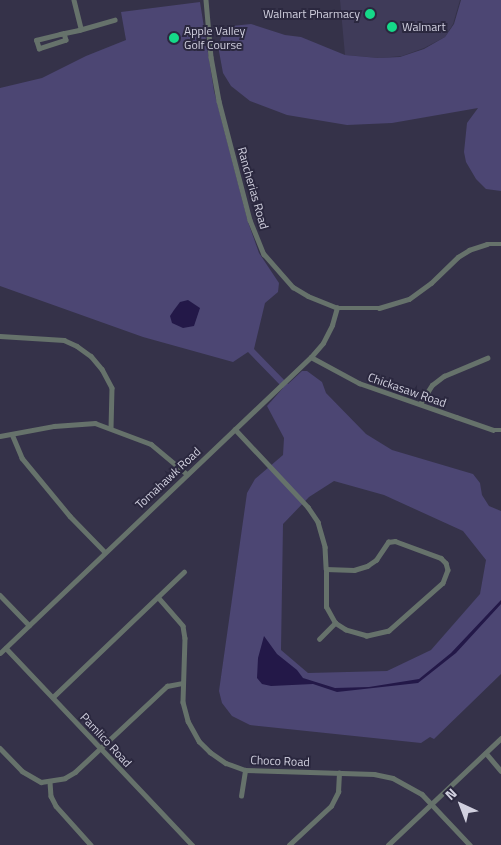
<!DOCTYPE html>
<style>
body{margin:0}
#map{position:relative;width:501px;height:845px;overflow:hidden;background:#353249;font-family:"Titillium Web",sans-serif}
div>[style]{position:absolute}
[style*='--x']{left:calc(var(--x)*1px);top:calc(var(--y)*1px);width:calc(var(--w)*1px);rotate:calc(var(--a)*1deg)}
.built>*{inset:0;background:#3f3b59}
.green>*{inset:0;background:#4c4673}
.water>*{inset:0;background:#231848}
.minor>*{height:4.5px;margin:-2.25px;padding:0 2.25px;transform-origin:2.25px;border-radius:2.25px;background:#66726b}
.dots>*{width:14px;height:14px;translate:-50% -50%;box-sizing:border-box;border:2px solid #2b283f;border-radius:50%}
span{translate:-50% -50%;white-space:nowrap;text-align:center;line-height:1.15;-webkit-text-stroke:4px #2b283f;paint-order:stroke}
.poi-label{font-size:12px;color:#d1d0df}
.right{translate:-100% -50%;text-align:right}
.left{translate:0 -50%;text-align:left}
.street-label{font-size:12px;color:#d1d0df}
.north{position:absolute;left:436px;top:780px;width:50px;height:50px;-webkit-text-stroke:4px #2b283f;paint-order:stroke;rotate:317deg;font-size:14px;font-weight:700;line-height:20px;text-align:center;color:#d1d0df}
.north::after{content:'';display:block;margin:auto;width:18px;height:22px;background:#d1d0df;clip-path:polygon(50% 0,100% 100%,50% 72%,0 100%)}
</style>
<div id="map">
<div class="built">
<div style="clip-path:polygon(340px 0,460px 0,453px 24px,445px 37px,424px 48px,402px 56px,379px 58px,345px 55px)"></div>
</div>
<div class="green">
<div style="clip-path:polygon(461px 0,501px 0,501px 191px,486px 189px,476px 179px,466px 162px,464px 152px,467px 123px,478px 108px,392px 123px,347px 125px,287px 115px,250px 101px,231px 86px,223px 73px,218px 46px,223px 33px,232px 26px,251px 24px,285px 35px,301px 37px,345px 55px,378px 58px,400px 57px,424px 49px,445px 37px,454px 24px)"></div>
<div style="clip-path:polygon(evenodd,200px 2px,214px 91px,248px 222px,259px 253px,279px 283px,278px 292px,265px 303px,254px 349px,288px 384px,302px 371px,307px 371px,322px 382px,326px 393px,366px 434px,392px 450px,473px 474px,480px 483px,482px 495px,489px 506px,501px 511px,501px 674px,434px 739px,430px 737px,421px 743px,250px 725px,232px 716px,222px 703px,219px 691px,247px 493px,255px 479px,283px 455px,284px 438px,267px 406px,283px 388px,248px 352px,233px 362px,143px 337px,0 286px,0 88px,42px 78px,86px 56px,126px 40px,121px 12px,200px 2px,334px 481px,384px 495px,463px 531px,486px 560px,480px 594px,431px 650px,387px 671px,308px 673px,281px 650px,283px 524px,309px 497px,334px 481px)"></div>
</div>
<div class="water">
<div style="clip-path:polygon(188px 300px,200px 308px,194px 326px,183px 328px,172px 323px,170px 316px,174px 310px,180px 302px)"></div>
<div style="clip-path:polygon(501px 600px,501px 604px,456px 653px,418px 683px,337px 692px,313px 684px,271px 686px,262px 684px,257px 678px,258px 658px,264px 636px,277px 654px,297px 670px,303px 678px,335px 688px,369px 687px,419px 679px,451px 653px)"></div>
</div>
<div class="minor">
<div style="--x:74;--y:0;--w:30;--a:76"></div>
<div style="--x:206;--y:0;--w:57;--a:85"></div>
<div style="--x:211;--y:57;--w:45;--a:79.7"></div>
<div style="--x:219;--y:101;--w:123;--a:75.4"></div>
<div style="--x:250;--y:220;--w:37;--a:68"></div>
<div style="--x:264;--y:254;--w:44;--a:48.7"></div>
<div style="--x:293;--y:287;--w:17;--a:31"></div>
<div style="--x:308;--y:296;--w:31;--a:22"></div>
<div style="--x:337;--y:308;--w:42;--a:0"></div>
<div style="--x:379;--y:308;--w:31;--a:-17"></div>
<div style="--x:409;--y:299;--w:27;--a:-36"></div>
<div style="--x:431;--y:283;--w:37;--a:-44"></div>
<div style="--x:458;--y:257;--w:13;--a:-32"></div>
<div style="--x:469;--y:250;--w:19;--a:-18"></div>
<div style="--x:487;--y:244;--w:14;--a:0"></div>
<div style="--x:64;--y:33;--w:7;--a:74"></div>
<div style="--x:66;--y:40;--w:28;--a:162"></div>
<div style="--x:39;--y:49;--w:9;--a:-108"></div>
<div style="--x:36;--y:40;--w:25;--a:-14"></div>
<div style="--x:60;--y:34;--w:19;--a:-12"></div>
<div style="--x:79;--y:30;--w:37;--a:-16"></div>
<div style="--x:0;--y:336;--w:64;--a:3.6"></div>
<div style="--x:64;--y:340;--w:14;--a:25"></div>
<div style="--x:77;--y:346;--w:17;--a:36"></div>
<div style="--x:91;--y:356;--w:17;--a:50"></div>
<div style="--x:102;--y:369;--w:21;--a:62"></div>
<div style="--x:112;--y:388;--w:40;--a:91.4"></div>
<div style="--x:311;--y:357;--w:55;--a:28.4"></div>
<div style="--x:359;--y:383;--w:103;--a:19.3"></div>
<div style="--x:456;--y:417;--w:39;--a:19"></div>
<div style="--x:493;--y:430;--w:8;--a:0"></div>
<div style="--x:420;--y:404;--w:22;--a:-58"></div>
<div style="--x:432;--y:385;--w:15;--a:-37"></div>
<div style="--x:444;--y:376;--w:47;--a:-22.7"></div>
<div style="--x:235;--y:429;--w:107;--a:46.9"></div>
<div style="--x:308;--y:507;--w:18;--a:56"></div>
<div style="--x:318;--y:522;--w:26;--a:74"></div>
<div style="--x:325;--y:547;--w:22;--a:87"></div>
<div style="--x:12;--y:434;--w:26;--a:67"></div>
<div style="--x:22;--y:458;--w:75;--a:50.4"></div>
<div style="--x:70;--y:516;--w:50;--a:45.8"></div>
<div style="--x:0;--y:436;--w:55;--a:-10.5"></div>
<div style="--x:54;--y:426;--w:41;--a:-4.2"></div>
<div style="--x:95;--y:423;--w:60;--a:20.6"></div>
<div style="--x:151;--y:444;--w:47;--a:39.8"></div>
<div style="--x:395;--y:541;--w:49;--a:20.3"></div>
<div style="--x:441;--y:558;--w:7;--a:45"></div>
<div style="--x:446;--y:563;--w:7;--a:74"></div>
<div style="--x:448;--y:570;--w:14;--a:111"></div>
<div style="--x:443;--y:583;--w:72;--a:138.4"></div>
<div style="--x:389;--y:631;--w:23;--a:167"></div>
<div style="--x:367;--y:636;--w:22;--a:-164"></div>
<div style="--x:346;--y:630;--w:13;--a:-148"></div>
<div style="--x:335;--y:623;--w:18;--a:-119"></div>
<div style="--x:326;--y:607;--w:38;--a:-90"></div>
<div style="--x:326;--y:569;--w:28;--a:2"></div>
<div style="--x:354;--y:570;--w:14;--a:-17"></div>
<div style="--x:367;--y:566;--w:11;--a:-34"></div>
<div style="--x:376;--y:560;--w:22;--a:-56"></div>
<div style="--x:388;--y:542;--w:7;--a:-8"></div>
<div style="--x:0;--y:595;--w:42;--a:46"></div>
<div style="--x:158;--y:597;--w:38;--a:49"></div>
<div style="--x:183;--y:626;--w:12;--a:81"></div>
<div style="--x:185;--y:638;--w:64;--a:91.8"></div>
<div style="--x:183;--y:702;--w:20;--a:75"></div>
<div style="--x:188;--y:721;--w:23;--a:61"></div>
<div style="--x:199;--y:741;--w:16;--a:45"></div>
<div style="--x:210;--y:752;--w:19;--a:35"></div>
<div style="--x:226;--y:763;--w:20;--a:20"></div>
<div style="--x:245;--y:770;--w:129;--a:1.8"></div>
<div style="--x:374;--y:774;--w:19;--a:12"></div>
<div style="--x:393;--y:778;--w:33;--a:29"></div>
<div style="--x:422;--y:794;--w:70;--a:46.7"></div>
<div style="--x:319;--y:639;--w:23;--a:-45"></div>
<div style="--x:6;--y:648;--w:271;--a:46.6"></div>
<div style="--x:0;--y:653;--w:429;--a:-43.6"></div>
<div style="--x:311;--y:357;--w:18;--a:-49"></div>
<div style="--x:323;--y:343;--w:20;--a:-63"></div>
<div style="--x:332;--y:325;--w:18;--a:-74"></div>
<div style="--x:53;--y:697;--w:181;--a:-43.7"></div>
<div style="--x:0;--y:748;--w:32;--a:46"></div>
<div style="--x:22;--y:771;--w:22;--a:30"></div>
<div style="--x:41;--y:782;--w:24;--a:-9"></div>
<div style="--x:65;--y:778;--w:12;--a:-31"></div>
<div style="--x:75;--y:772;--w:126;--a:-43.1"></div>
<div style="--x:167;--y:686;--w:16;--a:-11"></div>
<div style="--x:486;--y:753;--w:23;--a:50"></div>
<div style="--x:50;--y:782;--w:14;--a:86"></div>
<div style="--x:51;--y:796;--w:11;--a:63"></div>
<div style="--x:56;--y:806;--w:52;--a:48.1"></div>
<div style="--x:241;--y:796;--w:26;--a:-81"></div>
<div style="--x:289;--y:845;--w:57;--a:-42.9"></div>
<div style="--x:331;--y:806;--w:16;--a:-63"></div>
<div style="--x:338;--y:792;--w:19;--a:-87"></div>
<div style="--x:388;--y:845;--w:156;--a:-43.4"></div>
</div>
<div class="dots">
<div style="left:370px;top:14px;background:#15d989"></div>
<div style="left:392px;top:27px;background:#15d989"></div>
<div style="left:174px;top:38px;background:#15d989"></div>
</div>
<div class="poi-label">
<span class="right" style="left:360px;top:14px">Walmart Pharmacy</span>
<span class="left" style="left:402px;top:27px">Walmart</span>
<span class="left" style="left:184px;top:38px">Apple Valley<br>Golf Course</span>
</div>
<div class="street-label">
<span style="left:253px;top:188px;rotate:74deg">Rancherias Road</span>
<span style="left:407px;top:390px;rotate:19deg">Chickasaw Road</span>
<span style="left:168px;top:478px;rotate:-43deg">Tomahawk Road</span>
<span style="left:106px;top:740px;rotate:47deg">Pamlico Road</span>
<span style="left:280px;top:761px;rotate:2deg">Choco Road</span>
</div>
<div class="north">N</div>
</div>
